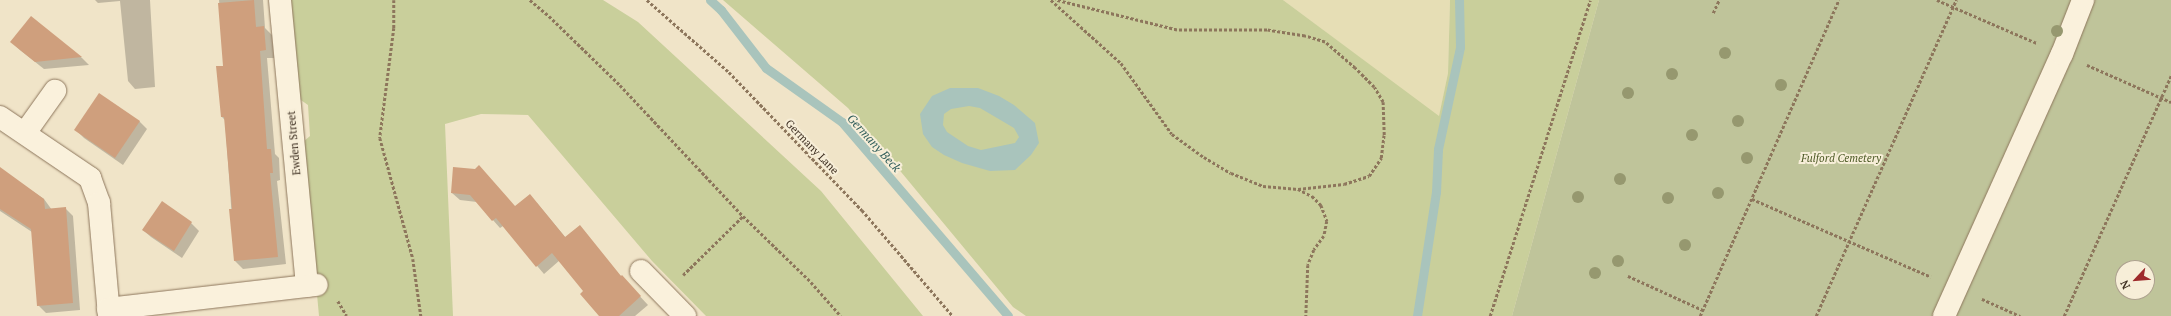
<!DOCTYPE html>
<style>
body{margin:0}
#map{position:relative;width:2171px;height:316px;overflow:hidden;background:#f0e4c8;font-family:"PT Serif",serif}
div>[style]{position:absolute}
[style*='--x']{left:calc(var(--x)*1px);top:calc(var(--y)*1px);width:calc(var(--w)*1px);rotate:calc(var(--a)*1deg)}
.farmland>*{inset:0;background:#e6deb5}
.green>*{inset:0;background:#c9cf9b}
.cemetery>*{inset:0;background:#bfc49a}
.water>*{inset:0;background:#a9c4bc}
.shadow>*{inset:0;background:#0003}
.stream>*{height:9px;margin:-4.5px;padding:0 4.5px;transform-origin:4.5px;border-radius:4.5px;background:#a9c4bc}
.building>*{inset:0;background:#cf9f7d}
.path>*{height:2.5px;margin-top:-1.25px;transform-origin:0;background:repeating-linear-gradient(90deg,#8d765c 0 3px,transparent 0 5px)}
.roads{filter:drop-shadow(0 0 1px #8d765c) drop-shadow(0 0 1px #8d765c)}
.minor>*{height:22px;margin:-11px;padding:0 11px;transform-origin:11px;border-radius:11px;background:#faf1dc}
.trees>*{width:12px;height:12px;margin:-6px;border-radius:50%;background:#96986f}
span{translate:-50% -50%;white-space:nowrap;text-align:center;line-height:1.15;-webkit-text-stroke:4px #f7eed8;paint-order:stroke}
.street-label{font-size:11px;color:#3d2e20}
.park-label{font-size:11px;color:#4d5a26;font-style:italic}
.water-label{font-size:12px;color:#2f5d5a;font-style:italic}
.north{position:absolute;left:2115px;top:260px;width:40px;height:40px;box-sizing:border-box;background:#f7eed8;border:1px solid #ada18e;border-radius:50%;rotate:244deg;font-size:11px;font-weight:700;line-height:16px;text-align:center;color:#3d2e20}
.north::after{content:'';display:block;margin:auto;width:14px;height:18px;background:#9e2a2b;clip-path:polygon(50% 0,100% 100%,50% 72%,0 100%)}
</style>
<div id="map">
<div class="farmland">
<div style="clip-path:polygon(1283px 0,1450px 0,1448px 73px,1439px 117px)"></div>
</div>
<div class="green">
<div style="clip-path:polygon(289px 0,603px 0,638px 22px,821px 191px,923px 316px,706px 316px,652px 261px,528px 115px,481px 114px,445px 124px,453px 316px,319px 316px,303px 142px,310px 136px,308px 105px,298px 98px)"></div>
<div style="clip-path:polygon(723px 0,1283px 0,1439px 116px,1448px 73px,1450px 0,1599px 0,1512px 316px,1026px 316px,1013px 307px,848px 108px)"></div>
</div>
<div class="cemetery">
<div style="clip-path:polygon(evenodd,1599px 0,2171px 0,2171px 316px,1512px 316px,1599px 0,2123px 268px,2147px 268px,2147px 292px,2123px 292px,2123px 268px)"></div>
</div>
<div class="water">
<div style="clip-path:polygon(evenodd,950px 88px,978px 88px,999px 96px,1014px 105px,1035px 123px,1039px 143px,1031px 155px,1015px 170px,990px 171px,962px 163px,944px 155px,932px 147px,923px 134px,920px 114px,932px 96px,950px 88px,969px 106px,980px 108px,1014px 128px,1019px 137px,1015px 143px,981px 150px,968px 146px,947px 132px,943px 125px,944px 114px,951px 109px,969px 106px)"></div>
</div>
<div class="shadow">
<div style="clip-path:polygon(95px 0,150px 0,155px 87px,135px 89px,128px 81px,120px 1px,98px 3px)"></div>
<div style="clip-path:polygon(219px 0,263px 0,265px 28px,272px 35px,274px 58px,267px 58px,275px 154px,279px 158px,280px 180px,277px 181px,286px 264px,243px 269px,235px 261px,225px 120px,222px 117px,224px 67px)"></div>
<div style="clip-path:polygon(31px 18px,82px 58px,89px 65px,44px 69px,20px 50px,12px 42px)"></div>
<div style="clip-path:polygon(139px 121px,147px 129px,123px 165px,84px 138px,76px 130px)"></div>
<div style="clip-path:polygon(454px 168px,516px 207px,537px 203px,566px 238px,621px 276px,648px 305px,635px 316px,600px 316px,585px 291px,560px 260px,544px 274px,503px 226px,500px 228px,477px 202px,460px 200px,452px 193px)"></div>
<div style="clip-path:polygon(0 169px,44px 199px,52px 210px,65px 208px,73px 216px,80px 310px,46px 313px,38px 305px,32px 232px,0 211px)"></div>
<div style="clip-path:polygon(191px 223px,199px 231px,182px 258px,151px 237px,143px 230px)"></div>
</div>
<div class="stream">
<div style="--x:710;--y:0;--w:15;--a:42"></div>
<div style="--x:721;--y:10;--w:73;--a:52.2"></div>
<div style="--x:766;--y:68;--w:93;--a:35.4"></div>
<div style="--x:842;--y:122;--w:255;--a:49.4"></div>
<div style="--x:1417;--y:316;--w:125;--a:-81.3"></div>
<div style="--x:1436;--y:192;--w:43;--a:-87.3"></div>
<div style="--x:1438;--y:149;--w:104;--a:-77.8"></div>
<div style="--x:1460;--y:47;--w:47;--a:-91.2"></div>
</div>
<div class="building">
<div style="clip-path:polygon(254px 0,256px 27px,264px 26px,266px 50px,260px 51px,267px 149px,271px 149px,273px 173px,270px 173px,278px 257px,234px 261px,229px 209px,232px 209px,224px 117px,221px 117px,216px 66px,223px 66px,218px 3px)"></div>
<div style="clip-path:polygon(31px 16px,82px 57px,35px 62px,10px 42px)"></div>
<div style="clip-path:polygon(99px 93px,140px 121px,115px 158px,74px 130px)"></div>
<div style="clip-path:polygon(479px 165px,515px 206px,530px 194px,565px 237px,580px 225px,621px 276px,622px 275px,641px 296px,619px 316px,599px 316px,580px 294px,583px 291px,552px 253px,536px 267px,496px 218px,492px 221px,470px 195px,451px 193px,453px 167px,475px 169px)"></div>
<div style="clip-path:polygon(0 167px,44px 199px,45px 209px,66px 207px,73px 303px,37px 306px,31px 229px,0 209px)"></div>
<div style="clip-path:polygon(162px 201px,192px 222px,174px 251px,142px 230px)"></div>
</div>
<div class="path">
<div style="--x:394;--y:0;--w:28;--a:90"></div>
<div style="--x:394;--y:28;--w:111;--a:97.3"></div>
<div style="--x:380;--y:138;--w:125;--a:74.7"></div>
<div style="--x:413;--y:259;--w:58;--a:82"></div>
<div style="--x:530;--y:0;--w:25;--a:40"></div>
<div style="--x:549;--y:16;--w:99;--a:44.2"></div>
<div style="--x:620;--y:85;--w:180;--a:46.8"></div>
<div style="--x:743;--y:216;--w:95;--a:44.1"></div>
<div style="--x:811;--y:282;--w:45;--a:48.6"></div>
<div style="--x:647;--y:0;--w:109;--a:41.3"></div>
<div style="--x:729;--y:72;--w:192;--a:46.1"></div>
<div style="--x:862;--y:210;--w:140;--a:49.4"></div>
<div style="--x:1051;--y:0;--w:94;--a:42"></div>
<div style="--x:1121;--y:63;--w:87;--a:54.3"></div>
<div style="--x:1172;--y:134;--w:39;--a:36"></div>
<div style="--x:1204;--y:157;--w:31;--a:31"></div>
<div style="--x:1231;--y:173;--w:35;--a:22"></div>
<div style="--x:1263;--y:186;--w:35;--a:5"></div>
<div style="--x:1298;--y:189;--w:46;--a:-6.2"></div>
<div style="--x:1344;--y:184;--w:26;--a:-18"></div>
<div style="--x:1369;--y:176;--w:22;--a:-56"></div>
<div style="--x:1381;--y:158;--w:23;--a:-83"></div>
<div style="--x:1384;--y:135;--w:33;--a:-92"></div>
<div style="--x:1383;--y:102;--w:17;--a:-121"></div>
<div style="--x:1374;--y:87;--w:27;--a:-135"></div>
<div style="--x:1355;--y:68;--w:40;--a:-139"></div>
<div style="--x:1325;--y:42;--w:21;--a:-163"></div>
<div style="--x:1305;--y:36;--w:38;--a:-171"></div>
<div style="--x:1267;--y:30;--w:90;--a:180"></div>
<div style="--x:1177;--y:30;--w:125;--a:-166.1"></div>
<div style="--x:1937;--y:0;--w:109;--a:23.3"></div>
<div style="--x:1713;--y:13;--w:14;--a:-65"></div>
<div style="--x:2087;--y:65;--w:92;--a:23.8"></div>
<div style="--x:1298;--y:189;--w:16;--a:27"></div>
<div style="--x:1312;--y:196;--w:13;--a:45"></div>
<div style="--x:1321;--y:205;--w:17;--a:69"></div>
<div style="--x:1327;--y:221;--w:15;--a:101"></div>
<div style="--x:1324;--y:236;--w:17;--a:126"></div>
<div style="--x:1314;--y:250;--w:16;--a:112"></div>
<div style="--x:1308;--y:265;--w:51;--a:92.2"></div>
<div style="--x:1752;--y:199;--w:195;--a:23.5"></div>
<div style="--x:683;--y:275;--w:84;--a:-44.5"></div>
<div style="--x:1628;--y:276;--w:82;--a:24.4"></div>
<div style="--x:1982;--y:299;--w:42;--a:24.1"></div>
<div style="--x:338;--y:301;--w:17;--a:59"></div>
<div style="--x:1490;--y:316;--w:331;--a:-72.4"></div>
<div style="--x:1700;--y:316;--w:345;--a:-66.3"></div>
<div style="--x:1816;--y:316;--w:346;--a:-66.1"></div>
<div style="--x:2064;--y:316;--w:263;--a:-66"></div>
</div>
<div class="roads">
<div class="minor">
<div style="--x:280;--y:0;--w:287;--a:84.6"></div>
<div style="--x:0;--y:117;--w:109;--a:34.1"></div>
<div style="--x:90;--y:178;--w:27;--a:70"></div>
<div style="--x:99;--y:203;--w:113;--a:84.9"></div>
<div style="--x:25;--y:133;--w:52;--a:-54.5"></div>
<div style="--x:641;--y:271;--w:63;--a:45.6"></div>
<div style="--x:108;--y:309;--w:210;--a:-6.6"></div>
<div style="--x:1944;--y:316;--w:287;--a:-65.8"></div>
<div style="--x:2062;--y:54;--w:58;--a:-68.7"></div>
</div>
</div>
<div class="trees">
<div style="left:2057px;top:31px"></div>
<div style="left:1725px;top:53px"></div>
<div style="left:1672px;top:74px"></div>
<div style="left:1781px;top:85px"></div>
<div style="left:1628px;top:93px"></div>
<div style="left:1738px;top:121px"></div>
<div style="left:1692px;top:135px"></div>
<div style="left:1747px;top:158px"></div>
<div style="left:1620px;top:179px"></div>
<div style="left:1718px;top:193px"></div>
<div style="left:1578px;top:197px"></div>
<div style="left:1668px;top:198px"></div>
<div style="left:1685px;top:245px"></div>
<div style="left:1618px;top:261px"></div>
<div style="left:1595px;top:273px"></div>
</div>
<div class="street-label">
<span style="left:294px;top:143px;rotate:-95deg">Ewden Street</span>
<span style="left:812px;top:147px;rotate:46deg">Germany Lane</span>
</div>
<div class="park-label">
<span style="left:1841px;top:158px">Fulford Cemetery</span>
</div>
<div class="water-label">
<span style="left:874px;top:143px;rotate:48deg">Germany Beck</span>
</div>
<div class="north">N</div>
</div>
